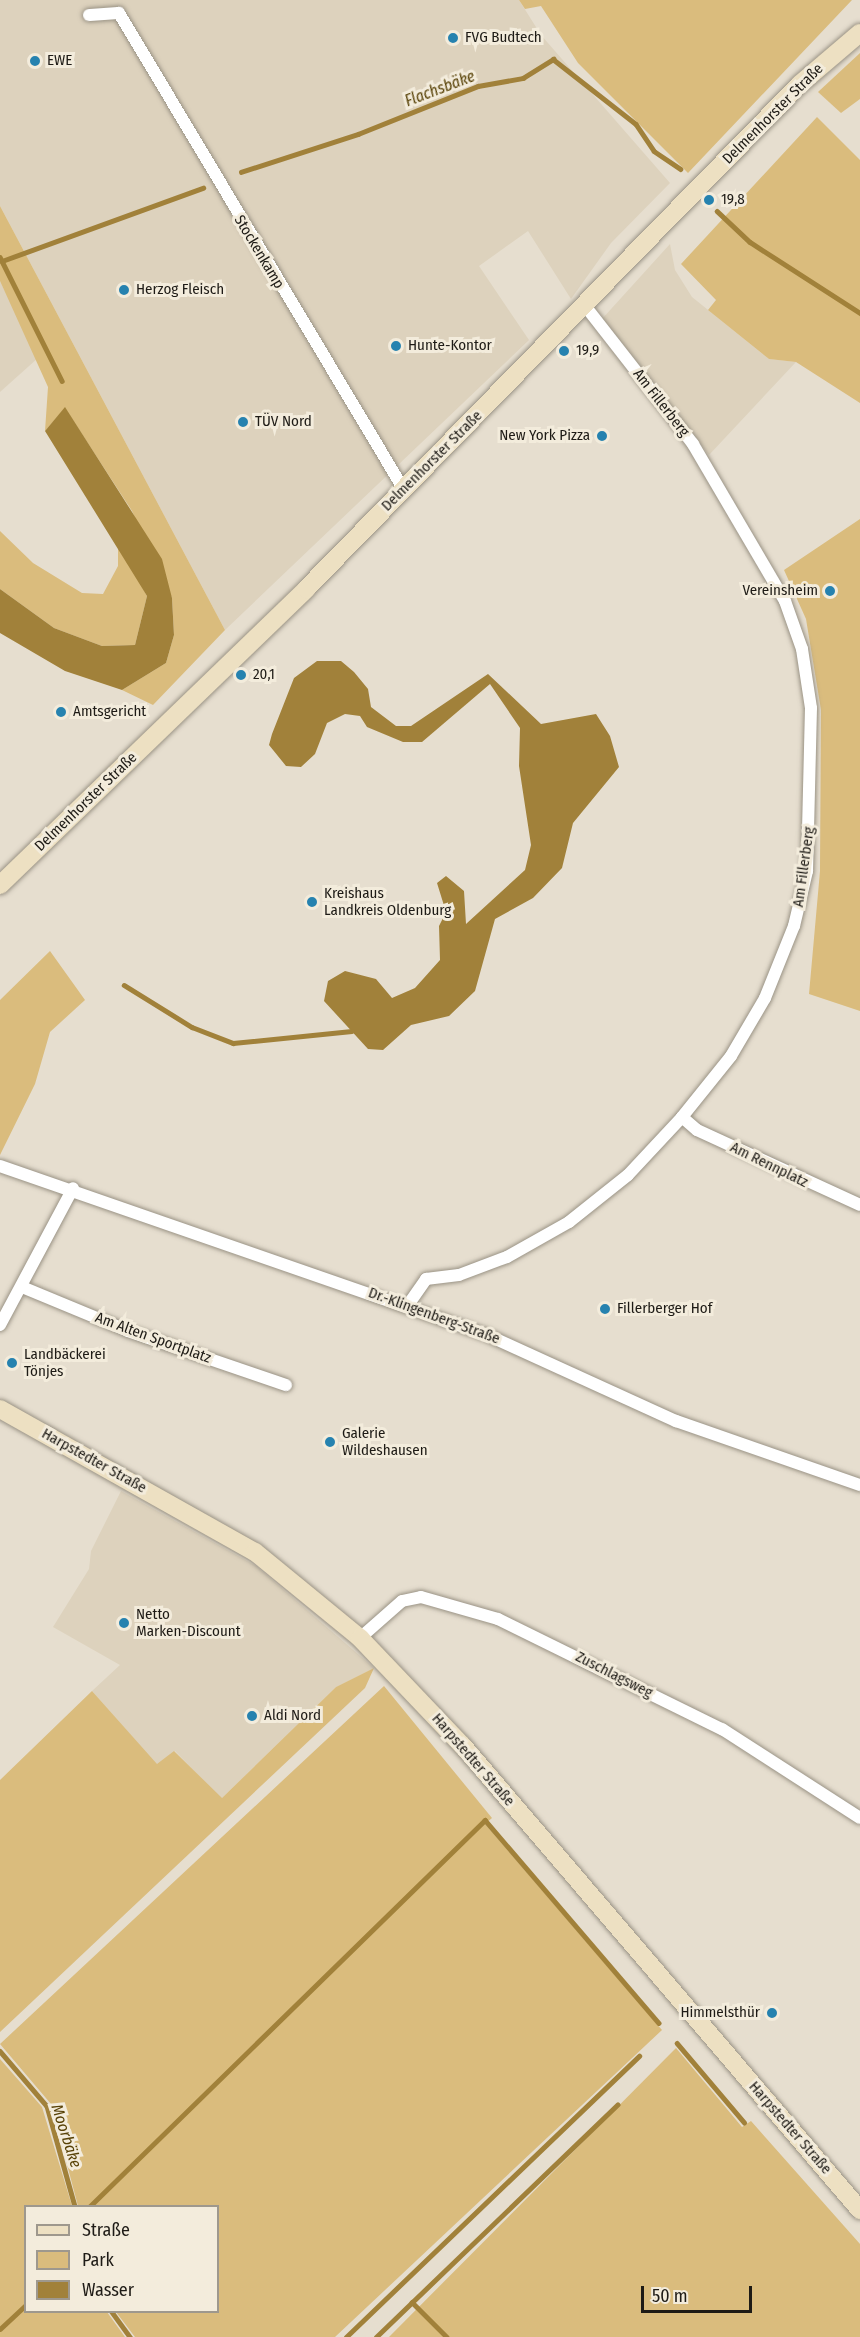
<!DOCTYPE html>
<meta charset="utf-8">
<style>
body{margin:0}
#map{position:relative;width:860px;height:2337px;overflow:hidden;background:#e6decf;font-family:"Fira Sans Condensed",sans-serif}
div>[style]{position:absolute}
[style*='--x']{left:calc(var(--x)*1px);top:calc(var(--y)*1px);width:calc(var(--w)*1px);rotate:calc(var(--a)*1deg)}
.built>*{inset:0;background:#ddd2bd}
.green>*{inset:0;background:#dabc7d}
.water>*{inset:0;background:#a1813a}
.stream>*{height:4.5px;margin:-2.25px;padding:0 2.25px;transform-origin:2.25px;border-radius:2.25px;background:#a1813a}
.roads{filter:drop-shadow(0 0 2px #9a9385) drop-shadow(0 0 2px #9a9385)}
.minor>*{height:12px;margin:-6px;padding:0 6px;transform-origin:6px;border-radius:6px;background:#fff}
.secondary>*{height:18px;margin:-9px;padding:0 9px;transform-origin:9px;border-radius:9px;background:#ede0c2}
.dots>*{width:16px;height:16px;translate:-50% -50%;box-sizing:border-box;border:3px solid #f3ecdc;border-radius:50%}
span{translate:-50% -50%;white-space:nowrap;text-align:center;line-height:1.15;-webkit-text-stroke:6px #f3ecdc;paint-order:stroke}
.poi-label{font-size:15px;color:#1e1b16}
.left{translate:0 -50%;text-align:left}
.right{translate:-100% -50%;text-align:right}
.street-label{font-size:15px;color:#1e1b16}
.water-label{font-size:16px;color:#584207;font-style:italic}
.legend{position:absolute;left:24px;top:2205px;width:195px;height:108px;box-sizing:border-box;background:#f3ecdc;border:2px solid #9e988d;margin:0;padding:8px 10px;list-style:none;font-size:18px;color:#1e1b16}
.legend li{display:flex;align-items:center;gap:12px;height:30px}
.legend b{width:30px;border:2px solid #9e988d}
.scale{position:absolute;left:641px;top:2286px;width:111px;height:27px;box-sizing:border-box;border:3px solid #1e1b16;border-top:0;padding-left:8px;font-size:18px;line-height:21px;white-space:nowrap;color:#1e1b16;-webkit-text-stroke:4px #f3ecdc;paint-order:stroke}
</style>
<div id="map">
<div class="built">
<div style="clip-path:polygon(0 0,519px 0,541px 35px,670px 183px,611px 243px,571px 299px,528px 231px,479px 266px,529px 340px,225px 630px,0 206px)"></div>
<div style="clip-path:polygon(670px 244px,675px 270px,692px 297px,769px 359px,796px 362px,709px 455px,602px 319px)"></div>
<div style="clip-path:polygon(0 281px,38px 358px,0 392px)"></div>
<div style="clip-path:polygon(121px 1491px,256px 1566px,374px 1668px,336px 1687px,221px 1799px,175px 1751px,157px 1765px,92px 1691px,120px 1665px,53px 1627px,89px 1569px,91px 1551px)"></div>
</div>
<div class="green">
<div style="clip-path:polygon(519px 0,852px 0,688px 173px,578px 63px,541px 6px,525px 9px)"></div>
<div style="clip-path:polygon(860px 53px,860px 99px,841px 113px,818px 92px)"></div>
<div style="clip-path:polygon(817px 117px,860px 160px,860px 403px,796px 362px,769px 359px,708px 310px,716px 300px,681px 264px)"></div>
<div style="clip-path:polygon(0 206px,225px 630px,153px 705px,122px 690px,166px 663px,174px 635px,172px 598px,132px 511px,65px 408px,45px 431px,48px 387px,0 281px)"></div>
<div style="clip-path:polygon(860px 519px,860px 1011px,809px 994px,820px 871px,821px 710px,806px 619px,784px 570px)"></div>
<div style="clip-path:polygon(0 531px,33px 563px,82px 593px,103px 594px,118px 566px,118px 542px,147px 596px,135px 645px,102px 646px,54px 628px,0 589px)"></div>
<div style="clip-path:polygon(50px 951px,85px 1000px,50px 1032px,35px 1084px,0 1155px,0 1000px)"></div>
<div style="clip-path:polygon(374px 1668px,365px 1688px,0 2032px,0 1780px,92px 1691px,157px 1764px,174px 1751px,222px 1798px,336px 1687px)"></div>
<div style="clip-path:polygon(384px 1686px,492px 1818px,485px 1824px,662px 2030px,335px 2337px,135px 2337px,116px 2312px,218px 2312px,218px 2206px,78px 2206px,51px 2104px,0 2044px)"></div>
<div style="clip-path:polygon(676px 2048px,742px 2127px,751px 2121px,860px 2244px,860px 2337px,389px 2337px)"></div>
<div style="clip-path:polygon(0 2059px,42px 2107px,72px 2206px,26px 2206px,26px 2312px,107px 2312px,125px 2337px,0 2337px)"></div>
</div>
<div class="water">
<div style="clip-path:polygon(65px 407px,162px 559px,172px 598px,174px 635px,166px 663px,122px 690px,65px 671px,0 633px,0 589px,54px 628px,102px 646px,135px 645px,147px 596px,45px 431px)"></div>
<div style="clip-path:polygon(317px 661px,341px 661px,354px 672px,368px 689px,371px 707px,396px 726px,411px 726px,488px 674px,541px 724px,596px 714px,610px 736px,619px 767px,573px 823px,562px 868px,533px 898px,495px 919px,475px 991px,449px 1016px,411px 1025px,383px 1050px,368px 1049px,324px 1001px,328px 981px,345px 971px,376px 979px,392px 998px,415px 988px,440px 960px,439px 926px,446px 912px,437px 883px,446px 876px,464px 891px,466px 924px,525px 870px,531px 845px,519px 766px,520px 728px,490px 684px,422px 742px,403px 742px,367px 727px,360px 716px,345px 714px,327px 723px,315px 754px,301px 767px,286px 766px,269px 745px,272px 734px,294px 678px)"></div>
</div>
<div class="stream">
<div style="--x:241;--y:172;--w:123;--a:-18"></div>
<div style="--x:358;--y:134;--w:129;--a:-21.8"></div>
<div style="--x:478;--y:86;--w:46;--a:-10.1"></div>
<div style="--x:523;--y:78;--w:36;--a:-32"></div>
<div style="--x:553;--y:59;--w:105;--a:38.1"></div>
<div style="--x:636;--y:124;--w:32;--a:56"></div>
<div style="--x:654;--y:151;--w:32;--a:34"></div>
<div style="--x:717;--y:211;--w:45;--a:43.2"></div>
<div style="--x:750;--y:242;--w:131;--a:32.8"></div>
<div style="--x:0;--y:257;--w:4;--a:63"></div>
<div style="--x:2;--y:261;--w:214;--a:-20"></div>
<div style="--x:2;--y:261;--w:134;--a:63.4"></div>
<div style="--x:124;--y:985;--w:80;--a:31.7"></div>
<div style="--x:192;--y:1027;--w:44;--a:21.3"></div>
<div style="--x:233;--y:1043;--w:119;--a:-5.8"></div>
<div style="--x:677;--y:2043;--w:104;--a:49.7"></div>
<div style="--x:0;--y:2051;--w:72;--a:49.5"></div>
<div style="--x:47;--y:2106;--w:104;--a:74.4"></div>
<div style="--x:90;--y:2206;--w:552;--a:-44.34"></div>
<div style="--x:485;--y:1820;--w:267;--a:49.4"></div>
<div style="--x:412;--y:2302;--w:49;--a:45"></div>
<div style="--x:112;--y:2312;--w:31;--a:54"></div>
<div style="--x:0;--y:2329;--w:35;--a:-43"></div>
<div style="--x:346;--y:2337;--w:406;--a:-43.8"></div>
<div style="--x:376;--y:2337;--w:335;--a:-43.9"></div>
</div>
<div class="roads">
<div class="minor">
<div style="--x:89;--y:15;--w:30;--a:-4"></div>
<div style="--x:119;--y:13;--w:553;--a:59.13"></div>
<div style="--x:682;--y:1117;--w:20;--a:41"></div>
<div style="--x:697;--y:1130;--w:179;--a:24.7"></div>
<div style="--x:0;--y:1166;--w:515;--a:19.14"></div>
<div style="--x:487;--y:1335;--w:208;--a:24.5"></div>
<div style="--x:676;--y:1421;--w:195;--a:19.2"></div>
<div style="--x:22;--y:1287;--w:115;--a:22.5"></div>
<div style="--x:128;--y:1331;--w:167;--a:18.9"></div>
<div style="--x:408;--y:1305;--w:32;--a:-55"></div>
<div style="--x:426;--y:1279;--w:33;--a:-7"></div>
<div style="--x:459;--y:1275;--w:51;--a:-20.6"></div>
<div style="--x:507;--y:1257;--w:71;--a:-29.4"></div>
<div style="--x:569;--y:1222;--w:75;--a:-38.5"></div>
<div style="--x:628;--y:1175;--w:79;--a:-47"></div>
<div style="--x:682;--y:1117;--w:78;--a:-51.2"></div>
<div style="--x:731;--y:1056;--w:67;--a:-59.6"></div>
<div style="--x:765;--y:998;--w:78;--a:-68.1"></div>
<div style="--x:794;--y:926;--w:57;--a:-76.7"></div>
<div style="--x:807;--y:871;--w:163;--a:-88.6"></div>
<div style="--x:811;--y:708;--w:60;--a:-98.7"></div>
<div style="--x:802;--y:649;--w:51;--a:-109.5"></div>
<div style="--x:785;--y:601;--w:182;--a:-120.4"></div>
<div style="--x:693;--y:444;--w:174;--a:-128"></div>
<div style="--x:0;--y:1325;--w:155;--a:-61.9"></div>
<div style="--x:360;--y:1638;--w:56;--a:-41.4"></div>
<div style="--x:402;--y:1601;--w:19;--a:-12"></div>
<div style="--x:421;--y:1597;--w:80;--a:15.9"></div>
<div style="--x:498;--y:1619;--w:250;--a:26.2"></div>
<div style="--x:722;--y:1729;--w:164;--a:32.8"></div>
</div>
<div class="secondary">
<div style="--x:0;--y:885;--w:426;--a:-44"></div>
<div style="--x:306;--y:589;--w:706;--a:-45.63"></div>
<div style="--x:800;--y:84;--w:79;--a:-40.4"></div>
<div style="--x:0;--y:1409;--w:292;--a:29.3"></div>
<div style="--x:255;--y:1552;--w:136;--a:39.3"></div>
<div style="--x:360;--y:1638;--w:149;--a:46.4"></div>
<div style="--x:463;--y:1746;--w:611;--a:49.45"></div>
</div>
</div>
<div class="dots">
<div style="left:453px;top:38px;background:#2682af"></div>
<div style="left:35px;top:61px;background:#2682af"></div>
<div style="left:709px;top:200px;background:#2682af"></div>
<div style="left:124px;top:290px;background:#2682af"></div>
<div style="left:396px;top:346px;background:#2682af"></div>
<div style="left:564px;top:351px;background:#2682af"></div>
<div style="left:243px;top:422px;background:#2682af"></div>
<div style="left:602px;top:436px;background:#2682af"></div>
<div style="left:830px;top:591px;background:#2682af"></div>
<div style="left:241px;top:675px;background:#2682af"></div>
<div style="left:61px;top:712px;background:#2682af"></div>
<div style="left:312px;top:902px;background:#2682af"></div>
<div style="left:605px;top:1309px;background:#2682af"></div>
<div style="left:12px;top:1363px;background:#2682af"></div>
<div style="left:330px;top:1442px;background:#2682af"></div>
<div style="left:124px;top:1623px;background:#2682af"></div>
<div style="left:252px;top:1716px;background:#2682af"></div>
<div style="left:772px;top:2013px;background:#2682af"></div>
</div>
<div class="poi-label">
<span class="left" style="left:465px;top:38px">FVG Budtech</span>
<span class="left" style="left:47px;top:61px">EWE</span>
<span class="left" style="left:721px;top:200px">19,8</span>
<span class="left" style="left:136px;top:290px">Herzog Fleisch</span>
<span class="left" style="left:408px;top:346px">Hunte-Kontor</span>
<span class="left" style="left:576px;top:351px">19,9</span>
<span class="left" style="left:255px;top:422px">TÜV Nord</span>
<span class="right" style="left:590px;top:436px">New York Pizza</span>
<span class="right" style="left:818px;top:591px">Vereinsheim</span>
<span class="left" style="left:253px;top:675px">20,1</span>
<span class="left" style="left:73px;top:712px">Amtsgericht</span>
<span class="left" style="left:324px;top:902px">Kreishaus<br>Landkreis Oldenburg</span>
<span class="left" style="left:617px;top:1309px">Fillerberger Hof</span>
<span class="left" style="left:24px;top:1363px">Landbäckerei<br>Tönjes</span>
<span class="left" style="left:342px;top:1442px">Galerie<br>Wildeshausen</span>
<span class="left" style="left:136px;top:1623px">Netto<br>Marken-Discount</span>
<span class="left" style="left:264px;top:1716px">Aldi Nord</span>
<span class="right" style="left:760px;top:2013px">Himmelsthür</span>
</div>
<div class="street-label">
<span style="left:773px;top:114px;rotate:-45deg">Delmenhorster Straße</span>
<span style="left:259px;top:252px;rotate:59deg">Stockenkamp</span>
<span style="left:661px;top:403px;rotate:52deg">Am Fillerberg</span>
<span style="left:432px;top:461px;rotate:-45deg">Delmenhorster Straße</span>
<span style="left:86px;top:802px;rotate:-44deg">Delmenhorster Straße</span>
<span style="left:804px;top:867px;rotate:-82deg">Am Fillerberg</span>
<span style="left:769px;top:1165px;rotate:26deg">Am Rennplatz</span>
<span style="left:434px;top:1316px;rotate:20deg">Dr.-Klingenberg-Straße</span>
<span style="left:153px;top:1338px;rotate:20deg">Am Alten Sportplatz</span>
<span style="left:94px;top:1461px;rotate:29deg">Harpstedter Straße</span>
<span style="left:614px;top:1675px;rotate:27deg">Zuschlagsweg</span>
<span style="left:473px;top:1760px;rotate:49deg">Harpstedter Straße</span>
<span style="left:790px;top:2128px;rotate:49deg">Harpstedter Straße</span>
</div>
<div class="water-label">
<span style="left:440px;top:89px;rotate:-21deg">Flachsbäke</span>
<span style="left:66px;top:2136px;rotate:72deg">Moorbäke</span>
</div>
<ul class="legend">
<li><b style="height:8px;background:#ede0c2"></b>Straße</li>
<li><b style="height:16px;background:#dabc7d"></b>Park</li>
<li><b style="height:16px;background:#a1813a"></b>Wasser</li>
</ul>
<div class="scale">50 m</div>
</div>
